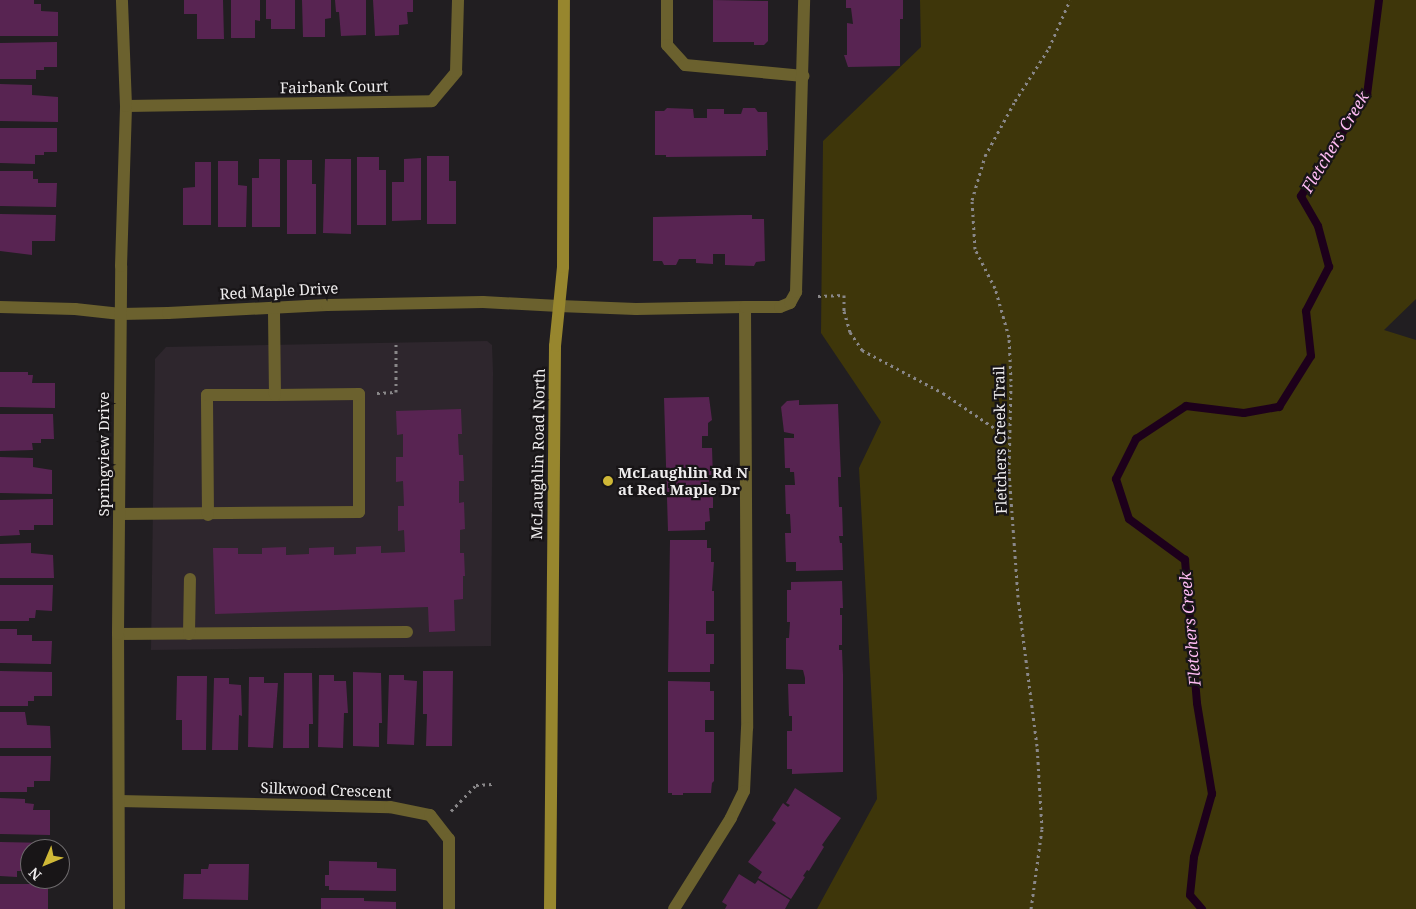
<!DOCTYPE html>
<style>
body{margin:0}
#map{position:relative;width:1416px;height:909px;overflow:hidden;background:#211e21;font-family:"Noto Serif",serif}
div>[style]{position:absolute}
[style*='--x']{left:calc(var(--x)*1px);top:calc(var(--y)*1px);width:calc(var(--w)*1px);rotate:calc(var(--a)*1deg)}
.built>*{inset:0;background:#2e262d}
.green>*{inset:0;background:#3e360a}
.stream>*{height:8px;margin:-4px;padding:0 4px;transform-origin:4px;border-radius:4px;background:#1d001b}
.building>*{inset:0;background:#582452}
.path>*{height:3px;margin-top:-1.5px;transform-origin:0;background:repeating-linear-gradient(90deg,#898789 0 2.5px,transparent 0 6.5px)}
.lane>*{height:12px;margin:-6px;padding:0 6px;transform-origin:6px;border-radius:6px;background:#6b612e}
.street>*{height:12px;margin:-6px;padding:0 6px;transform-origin:6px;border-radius:6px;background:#6b612e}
.secondary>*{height:12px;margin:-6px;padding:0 6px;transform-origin:6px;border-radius:6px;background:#97862e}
.dots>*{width:14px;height:14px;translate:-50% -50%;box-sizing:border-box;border:2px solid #181517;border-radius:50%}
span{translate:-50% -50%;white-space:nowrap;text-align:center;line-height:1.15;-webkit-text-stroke:4.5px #181517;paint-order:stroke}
.street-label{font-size:15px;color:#efedee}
.poi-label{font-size:15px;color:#efedee;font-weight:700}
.left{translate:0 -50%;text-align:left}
.water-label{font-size:16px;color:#febcf3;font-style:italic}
.north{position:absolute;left:20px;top:839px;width:50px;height:50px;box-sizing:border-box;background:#181517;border:1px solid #6e6b6d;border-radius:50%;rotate:225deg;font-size:14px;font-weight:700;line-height:20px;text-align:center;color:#efedee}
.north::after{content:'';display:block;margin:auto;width:18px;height:22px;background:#cfb837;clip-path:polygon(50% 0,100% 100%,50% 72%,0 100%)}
</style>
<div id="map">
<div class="built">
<div style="clip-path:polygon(487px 341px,492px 345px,493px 372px,491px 646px,151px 650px,155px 359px,166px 347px)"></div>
</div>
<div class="green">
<div style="clip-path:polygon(920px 0,1416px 0,1416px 299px,1384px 330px,1416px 340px,1416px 909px,817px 909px,877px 799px,859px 468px,881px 422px,821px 333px,823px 141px,921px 47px)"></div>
</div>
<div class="stream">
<div style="--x:1202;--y:909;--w:18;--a:-131"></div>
<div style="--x:1190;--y:895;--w:38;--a:-84"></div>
<div style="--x:1194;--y:857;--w:66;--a:-74.1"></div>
<div style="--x:1212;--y:794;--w:92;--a:-99.4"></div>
<div style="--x:1197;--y:703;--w:144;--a:-94.8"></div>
<div style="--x:1185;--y:560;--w:69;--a:-143.8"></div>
<div style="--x:1129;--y:519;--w:42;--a:-108"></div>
<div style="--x:1116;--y:479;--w:45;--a:-63.4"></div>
<div style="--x:1136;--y:439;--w:60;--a:-33.4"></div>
<div style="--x:1186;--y:406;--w:58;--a:6.9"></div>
<div style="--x:1244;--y:413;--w:36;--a:-10"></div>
<div style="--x:1279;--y:407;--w:60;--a:-57.9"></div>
<div style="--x:1311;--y:356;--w:45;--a:-96.3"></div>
<div style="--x:1306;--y:311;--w:50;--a:-62.4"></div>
<div style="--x:1329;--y:267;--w:42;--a:-105"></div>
<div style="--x:1318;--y:226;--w:34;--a:-120"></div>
<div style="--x:1301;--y:196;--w:121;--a:-56.8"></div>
<div style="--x:1367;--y:95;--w:96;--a:-82.8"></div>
</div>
<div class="building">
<div style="clip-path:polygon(0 0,34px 0,34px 4px,41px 4px,41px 11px,58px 12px,58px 36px,0 36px)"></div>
<div style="clip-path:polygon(184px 0,223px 0,224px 39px,197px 39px,197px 14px,184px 14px)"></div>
<div style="clip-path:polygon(231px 0,260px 0,260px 21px,255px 20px,255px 38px,231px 38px)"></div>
<div style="clip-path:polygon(266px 0,295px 0,295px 29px,271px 29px,271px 19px,266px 19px)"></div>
<div style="clip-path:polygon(302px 0,331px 0,331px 18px,325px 19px,325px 37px,303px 37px)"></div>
<div style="clip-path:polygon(335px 0,366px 0,366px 35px,341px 36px,339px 12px,336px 12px)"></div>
<div style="clip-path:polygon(373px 0,413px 0,413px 12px,407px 12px,408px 24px,399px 25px,399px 35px,375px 36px)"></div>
<div style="clip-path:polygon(713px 0,768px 1px,768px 41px,764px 45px,754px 45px,754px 42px,713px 42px)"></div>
<div style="clip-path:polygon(846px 0,903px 0,903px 19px,900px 19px,900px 66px,848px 67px,844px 55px,847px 55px,847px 23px,853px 24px,851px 8px,846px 8px)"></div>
<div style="clip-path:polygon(57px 42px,57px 67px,44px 67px,44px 70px,36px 70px,36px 79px,0 79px,0 43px)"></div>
<div style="clip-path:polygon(0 84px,32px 85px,32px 95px,58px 97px,58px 122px,0 121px)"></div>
<div style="clip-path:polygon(667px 108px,693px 109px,694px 118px,707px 118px,707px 109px,724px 109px,724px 114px,741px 114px,743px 108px,755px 108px,758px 112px,767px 112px,768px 150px,766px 150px,766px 156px,666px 157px,666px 155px,655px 155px,655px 111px,664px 111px)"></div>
<div style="clip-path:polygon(0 128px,57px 128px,57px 152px,44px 152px,44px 155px,35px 155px,35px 164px,0 163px)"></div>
<div style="clip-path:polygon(427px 156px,449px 156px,449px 181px,456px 181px,456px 224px,427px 224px)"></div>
<div style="clip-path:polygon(357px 157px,379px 157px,379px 170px,386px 170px,386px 225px,357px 225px)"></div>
<div style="clip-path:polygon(421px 158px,421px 220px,392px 221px,392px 182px,404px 182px,404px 159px)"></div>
<div style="clip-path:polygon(259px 159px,280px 159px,280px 227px,252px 227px,252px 178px,259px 178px)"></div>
<div style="clip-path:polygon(325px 159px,351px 159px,351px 234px,323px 233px)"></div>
<div style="clip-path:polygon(287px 160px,312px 160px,312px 184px,316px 184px,316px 234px,287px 234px)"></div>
<div style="clip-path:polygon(218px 161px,238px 161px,238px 185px,247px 186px,246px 227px,218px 227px)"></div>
<div style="clip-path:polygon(195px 162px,211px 162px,211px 225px,183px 225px,183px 188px,195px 187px)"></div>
<div style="clip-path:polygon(0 171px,33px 171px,33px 179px,38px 179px,38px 183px,57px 183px,56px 207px,0 206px)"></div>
<div style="clip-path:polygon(0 214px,56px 215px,55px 241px,32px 241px,32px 255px,0 251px)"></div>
<div style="clip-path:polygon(741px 215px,752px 215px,752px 219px,764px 219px,765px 261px,756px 262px,754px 266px,725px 265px,725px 254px,713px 254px,713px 264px,696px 263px,696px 259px,679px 259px,676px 265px,664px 265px,662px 261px,653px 261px,653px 217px)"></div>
<div style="clip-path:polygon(0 372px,28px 372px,28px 375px,33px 375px,32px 383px,55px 383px,55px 408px,0 407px)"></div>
<div style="clip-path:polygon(709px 397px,712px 420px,708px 423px,708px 436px,702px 436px,702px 448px,712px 448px,713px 478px,709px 479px,709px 491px,713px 491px,713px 508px,709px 508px,710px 521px,705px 522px,705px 530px,668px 531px,664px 398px)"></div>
<div style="clip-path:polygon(799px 400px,799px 405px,838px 404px,841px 477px,838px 477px,839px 507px,842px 507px,843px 536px,839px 536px,840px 543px,842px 543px,843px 570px,796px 571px,796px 562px,786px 562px,785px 533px,791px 533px,790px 514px,786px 514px,785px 485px,795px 485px,794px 472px,790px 472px,790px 468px,785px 468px,784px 438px,794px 438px,794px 434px,784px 432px,781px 407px,787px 401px)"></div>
<div style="clip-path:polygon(461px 409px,462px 434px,458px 434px,459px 455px,463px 455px,464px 481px,459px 481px,459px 503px,464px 502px,465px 529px,460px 530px,460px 553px,464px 553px,465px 576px,463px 576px,463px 599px,454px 600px,455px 631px,429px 632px,428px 607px,215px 614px,213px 548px,238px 548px,238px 554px,262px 554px,262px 548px,286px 547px,286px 555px,309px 554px,309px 548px,334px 547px,334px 555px,356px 554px,356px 547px,381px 546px,381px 553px,405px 552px,404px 530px,398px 531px,398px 506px,404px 506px,403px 481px,396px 482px,396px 457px,403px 457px,403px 434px,397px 435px,396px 411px)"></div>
<div style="clip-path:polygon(0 414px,53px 414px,54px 439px,41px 439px,41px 443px,32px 443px,33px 450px,0 451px)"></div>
<div style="clip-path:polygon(0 457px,33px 458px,33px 467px,52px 470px,52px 494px,0 493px)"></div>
<div style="clip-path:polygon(53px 499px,53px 525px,34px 525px,34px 530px,19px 530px,20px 535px,0 536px,0 500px)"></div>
<div style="clip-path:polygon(670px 540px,707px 540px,707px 548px,711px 548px,711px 562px,714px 562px,712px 591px,714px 591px,714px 621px,706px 621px,706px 634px,714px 634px,714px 664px,710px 664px,710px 672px,668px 672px)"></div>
<div style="clip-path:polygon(31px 543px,31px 553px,53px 555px,54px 578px,0 578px,0 544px)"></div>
<div style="clip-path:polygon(842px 581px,843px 608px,840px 608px,840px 615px,842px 615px,842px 645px,839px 645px,839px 650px,842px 650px,843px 675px,843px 772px,792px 774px,792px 769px,787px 769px,787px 731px,792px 731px,792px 716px,789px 716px,788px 684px,805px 684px,805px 678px,803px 670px,786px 669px,786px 638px,789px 638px,790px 622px,787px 622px,787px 590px,791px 590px,791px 582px)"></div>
<div style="clip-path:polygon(0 585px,53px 585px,52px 611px,36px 610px,35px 618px,29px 618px,29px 621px,0 621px)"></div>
<div style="clip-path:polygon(0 629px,17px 629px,17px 635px,32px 635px,32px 641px,52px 641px,51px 664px,0 663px)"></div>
<div style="clip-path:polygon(0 671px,52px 672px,52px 696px,34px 696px,34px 701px,28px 701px,28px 706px,0 706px)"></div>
<div style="clip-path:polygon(423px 671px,453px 671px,452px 746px,426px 746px,427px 714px,423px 714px)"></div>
<div style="clip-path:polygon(353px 672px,381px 673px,382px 723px,379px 723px,379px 747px,353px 746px)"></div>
<div style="clip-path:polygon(284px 673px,312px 673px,313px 724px,309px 724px,309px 748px,283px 748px)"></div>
<div style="clip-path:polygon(319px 675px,334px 675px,334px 681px,346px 681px,348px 713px,344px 713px,343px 748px,318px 747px)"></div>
<div style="clip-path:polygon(389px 675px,404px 675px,404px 680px,417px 681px,414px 745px,387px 744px)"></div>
<div style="clip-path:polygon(177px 676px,207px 676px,206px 750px,182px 750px,182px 720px,176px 720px)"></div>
<div style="clip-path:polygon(249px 677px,264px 677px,264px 683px,278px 683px,273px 748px,248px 747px)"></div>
<div style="clip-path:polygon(214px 678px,229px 678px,229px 684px,241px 685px,242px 716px,239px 715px,238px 750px,212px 750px)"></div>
<div style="clip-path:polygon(668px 681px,710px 682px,710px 691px,714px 691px,714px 720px,705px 720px,705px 732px,714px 732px,714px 781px,712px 783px,711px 793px,683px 793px,683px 795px,672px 795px,672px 793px,668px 793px)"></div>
<div style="clip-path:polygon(0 712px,25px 712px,27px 725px,50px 726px,51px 748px,0 748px)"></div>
<div style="clip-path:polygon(0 756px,51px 756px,50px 781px,34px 781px,34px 787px,27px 787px,27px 792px,0 792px)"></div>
<div style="clip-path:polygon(795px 788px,841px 818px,822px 845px,824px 847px,809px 871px,807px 870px,803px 876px,805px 877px,791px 899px,758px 878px,762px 872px,748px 862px,776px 823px,772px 820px,783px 803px,788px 807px,790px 805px,786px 803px)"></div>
<div style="clip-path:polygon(0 798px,25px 799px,25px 803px,34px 804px,33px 810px,50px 810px,50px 835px,0 834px)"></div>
<div style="clip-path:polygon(0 842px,50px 843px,50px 849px,30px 849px,30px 871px,17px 871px,17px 877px,0 876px)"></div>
<div style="clip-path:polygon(329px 861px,377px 862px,377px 868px,396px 869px,396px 891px,329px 890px,329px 886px,325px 886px,325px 875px,329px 875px)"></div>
<div style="clip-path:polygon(209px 864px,249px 864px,248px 900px,183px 899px,184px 874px,201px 874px,201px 869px,208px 869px)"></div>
<div style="clip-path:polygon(739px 874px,755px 884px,758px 880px,790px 900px,785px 909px,725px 909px,727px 905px,722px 902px)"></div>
<div style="clip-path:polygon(0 884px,48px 884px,48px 909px,0 909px)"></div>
<div style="clip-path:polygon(321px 898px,364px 898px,364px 901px,396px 902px,396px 909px,321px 909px)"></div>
</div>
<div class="path">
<div style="--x:818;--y:296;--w:26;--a:-2"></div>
<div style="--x:844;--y:295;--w:16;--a:90"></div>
<div style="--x:844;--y:311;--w:22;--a:74"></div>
<div style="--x:850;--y:332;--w:22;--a:56"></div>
<div style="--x:862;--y:350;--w:92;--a:28"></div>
<div style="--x:943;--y:393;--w:80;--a:34.3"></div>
<div style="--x:377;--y:393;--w:19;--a:-3"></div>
<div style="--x:396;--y:392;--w:49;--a:-90"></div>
<div style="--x:451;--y:811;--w:36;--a:-46"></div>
<div style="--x:476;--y:785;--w:16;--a:-4"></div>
<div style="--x:1031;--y:909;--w:81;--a:-82.2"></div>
<div style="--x:1042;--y:829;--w:83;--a:-93.4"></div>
<div style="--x:1037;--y:746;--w:150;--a:-97.3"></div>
<div style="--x:1018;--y:597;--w:126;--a:-94.1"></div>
<div style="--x:1009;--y:471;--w:90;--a:-88.7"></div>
<div style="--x:1011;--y:381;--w:44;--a:-92.6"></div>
<div style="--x:1009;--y:337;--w:51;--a:-105.9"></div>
<div style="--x:995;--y:288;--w:44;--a:-117.1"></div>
<div style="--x:975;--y:249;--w:49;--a:-93.5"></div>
<div style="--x:972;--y:200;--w:46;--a:-73.5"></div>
<div style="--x:985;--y:156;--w:63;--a:-61.4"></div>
<div style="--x:1015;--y:101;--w:63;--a:-57.3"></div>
<div style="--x:1049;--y:48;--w:52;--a:-66.4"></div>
</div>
<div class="lane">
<div style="--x:667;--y:0;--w:45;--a:90"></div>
<div style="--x:667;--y:45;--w:27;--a:48"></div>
<div style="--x:685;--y:65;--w:119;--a:5.3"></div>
<div style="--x:559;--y:306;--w:77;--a:2.2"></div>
<div style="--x:636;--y:309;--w:109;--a:-1.1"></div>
<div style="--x:745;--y:307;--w:421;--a:89.7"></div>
<div style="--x:747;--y:728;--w:63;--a:92.7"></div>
<div style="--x:744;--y:791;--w:30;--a:116"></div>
<div style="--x:731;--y:818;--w:107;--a:122.1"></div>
<div style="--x:745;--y:307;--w:35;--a:0"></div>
<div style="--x:780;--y:307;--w:11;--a:-22"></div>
<div style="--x:790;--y:303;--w:13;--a:-61"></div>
<div style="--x:796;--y:292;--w:292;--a:-88.4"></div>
<div style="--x:120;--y:514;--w:239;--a:-0.5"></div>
<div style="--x:359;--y:512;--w:118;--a:-90"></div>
<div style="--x:359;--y:394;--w:84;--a:179.3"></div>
<div style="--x:208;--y:515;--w:120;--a:-90.5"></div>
<div style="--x:207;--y:395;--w:68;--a:0"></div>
<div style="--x:275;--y:395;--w:88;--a:-90.7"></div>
<div style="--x:118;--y:634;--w:289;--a:-0.4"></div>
<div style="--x:189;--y:634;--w:55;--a:-89"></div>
</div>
<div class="street">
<div style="--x:126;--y:106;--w:306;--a:-0.9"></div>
<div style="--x:432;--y:101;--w:38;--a:-50"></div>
<div style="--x:456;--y:72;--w:72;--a:-88.4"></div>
<div style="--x:0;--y:307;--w:75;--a:1.5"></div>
<div style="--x:75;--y:309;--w:46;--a:6.2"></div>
<div style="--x:121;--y:314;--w:47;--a:-1.2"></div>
<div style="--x:168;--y:313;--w:159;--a:-2.9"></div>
<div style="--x:327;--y:305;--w:156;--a:-1.1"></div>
<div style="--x:483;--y:302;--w:76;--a:3"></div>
<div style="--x:119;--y:801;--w:271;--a:1.3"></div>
<div style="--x:390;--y:807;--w:41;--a:11.3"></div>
<div style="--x:430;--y:815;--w:31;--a:52"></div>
<div style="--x:449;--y:839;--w:70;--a:90"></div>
<div style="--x:119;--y:909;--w:275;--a:-90.2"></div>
<div style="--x:118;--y:634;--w:368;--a:-89.5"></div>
<div style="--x:121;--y:266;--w:160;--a:-88.2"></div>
<div style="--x:126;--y:106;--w:106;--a:-92.2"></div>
</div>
<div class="secondary">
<div style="--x:550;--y:909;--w:563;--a:-89.49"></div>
<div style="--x:555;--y:346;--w:79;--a:-84.2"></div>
<div style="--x:563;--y:267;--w:267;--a:-89.8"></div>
</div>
<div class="dots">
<div style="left:608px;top:481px;background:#cfb837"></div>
</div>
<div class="street-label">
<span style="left:334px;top:87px;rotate:-1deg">Fairbank Court</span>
<span style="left:279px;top:291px;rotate:-3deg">Red Maple Drive</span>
<span style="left:1000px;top:440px;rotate:-91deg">Fletchers Creek Trail</span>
<span style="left:104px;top:454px;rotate:-90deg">Springview Drive</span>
<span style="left:538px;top:454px;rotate:-89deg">McLaughlin Road North</span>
<span style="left:326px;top:790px;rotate:2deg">Silkwood Crescent</span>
</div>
<div class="poi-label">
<span class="left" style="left:618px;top:481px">McLaughlin Rd N<br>at Red Maple Dr</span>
</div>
<div class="water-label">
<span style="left:1335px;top:142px;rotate:-59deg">Fletchers Creek</span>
<span style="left:1190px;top:629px;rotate:-95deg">Fletchers Creek</span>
</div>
<div class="north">N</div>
</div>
